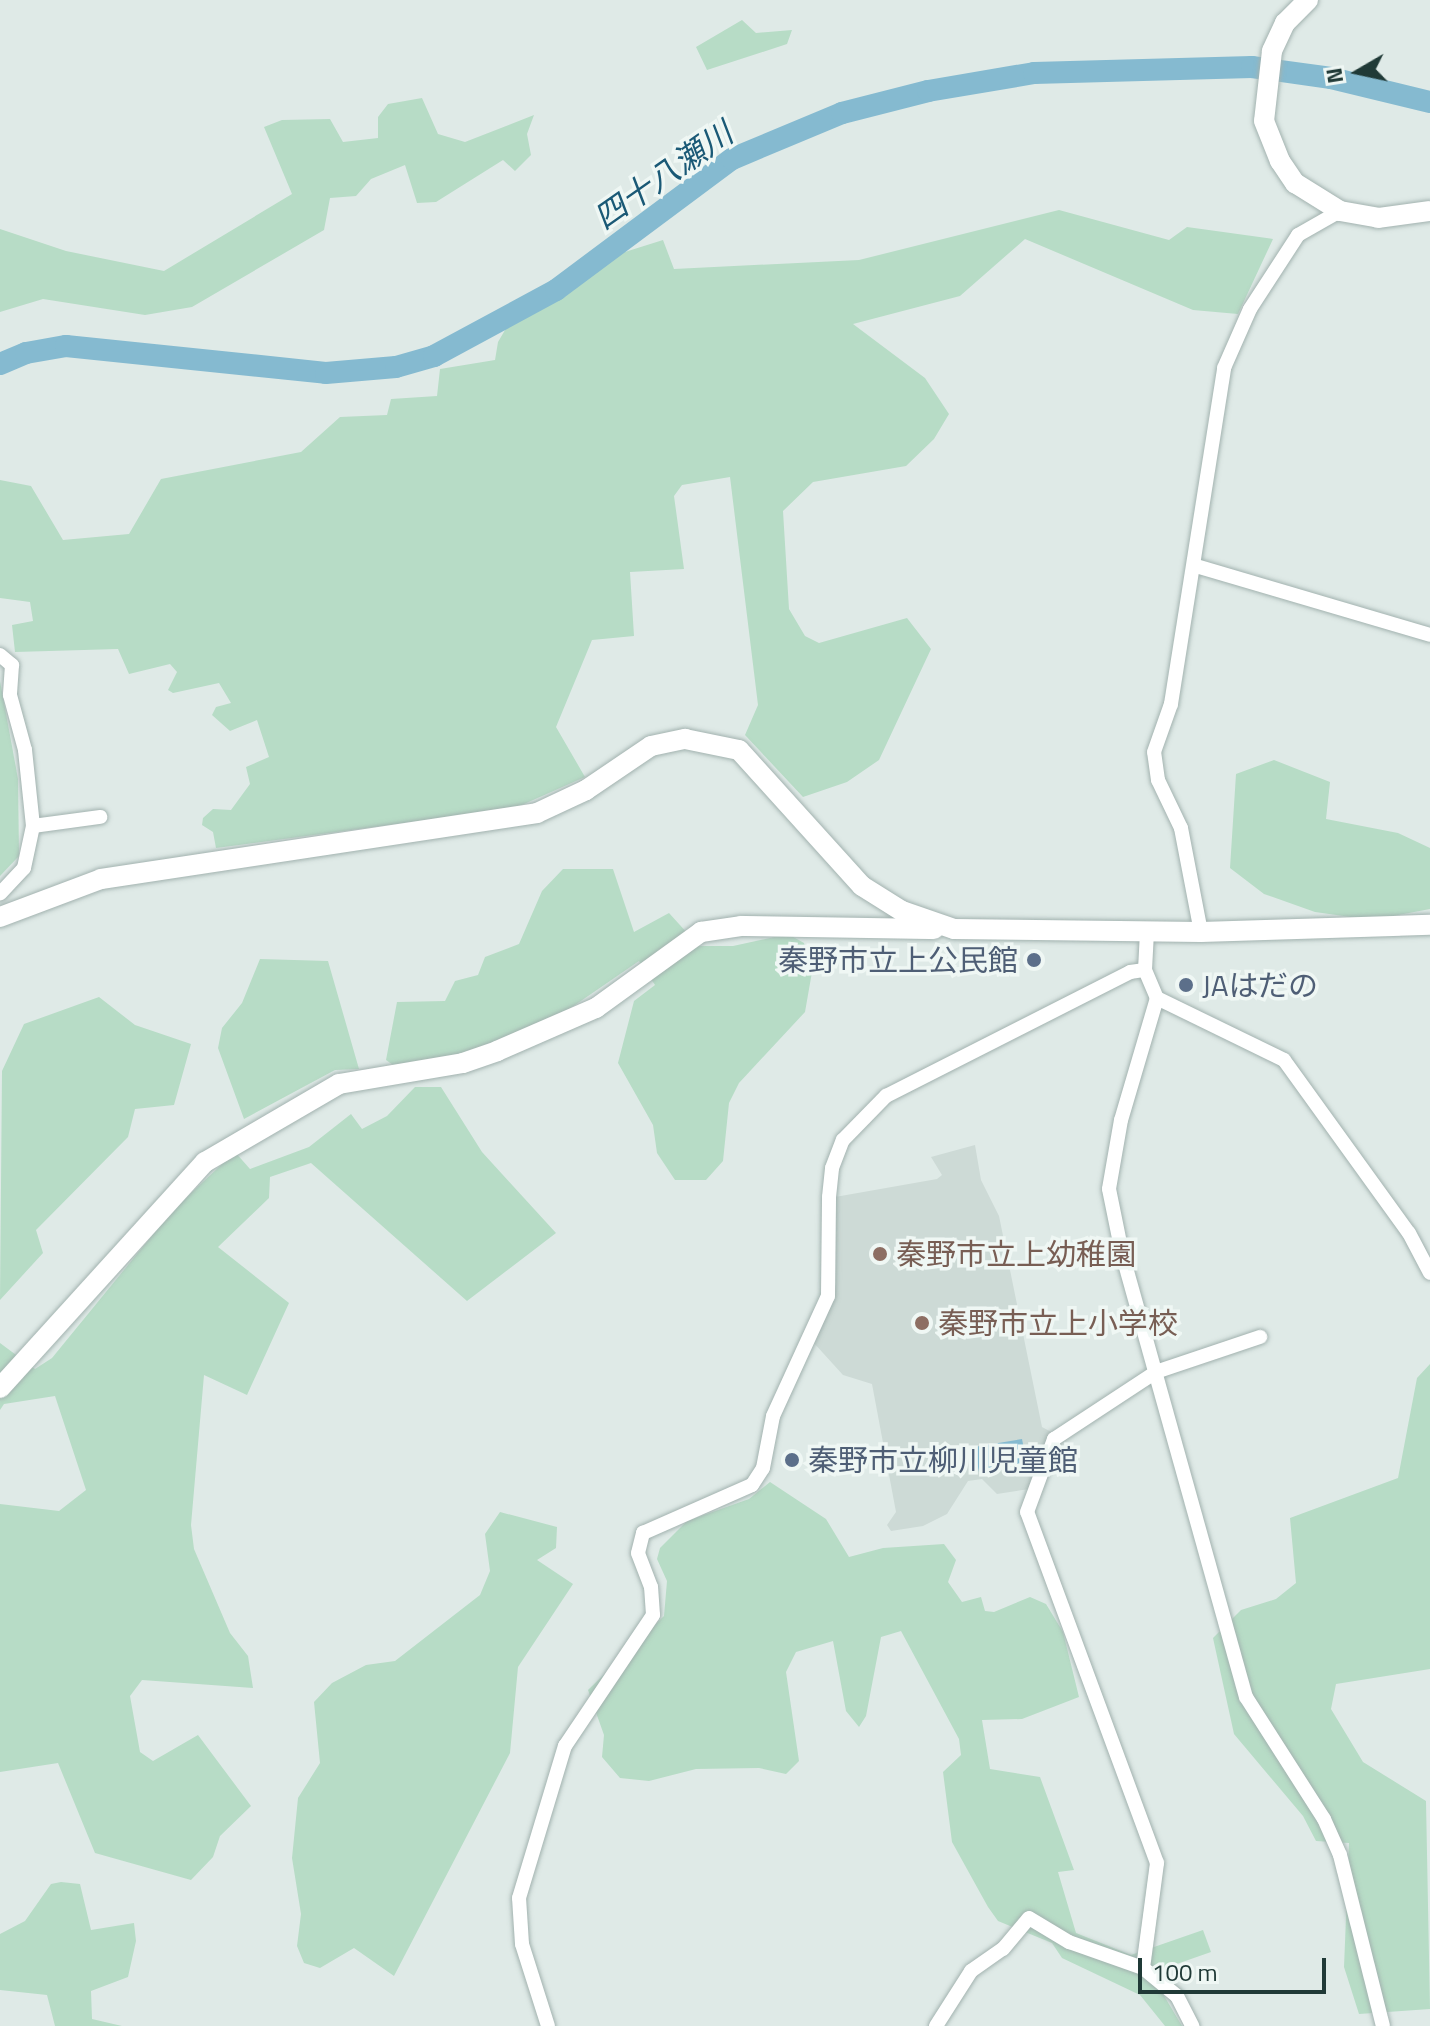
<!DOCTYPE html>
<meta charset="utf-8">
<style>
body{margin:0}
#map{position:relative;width:1430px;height:2026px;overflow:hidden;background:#dfeae7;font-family:"Titillium Web","Noto Sans JP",sans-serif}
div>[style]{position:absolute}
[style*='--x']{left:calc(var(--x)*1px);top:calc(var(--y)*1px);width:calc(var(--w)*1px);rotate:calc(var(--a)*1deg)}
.built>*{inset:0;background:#cddad6}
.green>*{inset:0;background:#b7dcc6}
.water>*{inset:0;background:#85bad0}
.river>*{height:22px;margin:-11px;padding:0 11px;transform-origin:11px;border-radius:11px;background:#85bad0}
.roads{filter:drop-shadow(0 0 2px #a2b2af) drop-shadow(0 0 2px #a2b2af)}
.street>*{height:14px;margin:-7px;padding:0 7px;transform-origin:7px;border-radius:7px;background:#fff}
.secondary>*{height:20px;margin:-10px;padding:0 10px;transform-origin:10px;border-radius:10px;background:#fff}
.dots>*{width:22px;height:22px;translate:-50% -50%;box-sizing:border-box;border:4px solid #eff7f4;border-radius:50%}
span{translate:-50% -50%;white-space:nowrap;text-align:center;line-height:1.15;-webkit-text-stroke:7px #eff7f4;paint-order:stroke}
.service-label{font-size:30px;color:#4e5e75}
.right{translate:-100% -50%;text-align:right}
.left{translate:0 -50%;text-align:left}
.education-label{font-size:30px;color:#785e54}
.water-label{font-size:32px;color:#1a5976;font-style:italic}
.north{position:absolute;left:1318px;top:32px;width:80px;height:80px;-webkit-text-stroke:6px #eff7f4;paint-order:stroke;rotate:261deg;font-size:22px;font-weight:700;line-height:32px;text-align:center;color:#203a37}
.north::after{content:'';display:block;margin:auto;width:28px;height:36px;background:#203a37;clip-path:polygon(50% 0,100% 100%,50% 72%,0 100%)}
.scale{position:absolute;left:1138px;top:1958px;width:188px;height:36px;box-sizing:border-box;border:4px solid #203a37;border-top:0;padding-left:10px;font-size:24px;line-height:28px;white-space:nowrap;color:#203a37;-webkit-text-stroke:6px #eff7f4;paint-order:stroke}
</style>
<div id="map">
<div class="built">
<div style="clip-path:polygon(975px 1145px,981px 1180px,999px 1216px,1042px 1427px,1055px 1434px,1029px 1489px,997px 1494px,982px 1479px,968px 1481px,947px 1514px,923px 1526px,891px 1531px,887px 1525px,896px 1512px,872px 1384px,843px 1375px,813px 1342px,836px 1284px,835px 1197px,937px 1179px,942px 1175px,931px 1157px)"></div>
</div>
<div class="green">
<div style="clip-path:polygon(742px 20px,756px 33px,792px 30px,787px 44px,707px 70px,696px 47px)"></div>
<div style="clip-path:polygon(422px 98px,438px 134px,465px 142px,534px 115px,527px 134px,531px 155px,515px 171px,503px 160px,436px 202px,417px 203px,405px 165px,371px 179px,356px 196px,330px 198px,324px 230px,192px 307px,145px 315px,43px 299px,0 312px,0 229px,66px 251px,164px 271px,292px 194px,264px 127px,282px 120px,330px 119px,343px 142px,378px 138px,378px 117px,388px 104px)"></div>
<div style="clip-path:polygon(1059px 210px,1169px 240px,1187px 227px,1273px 239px,1238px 314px,1193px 310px,1025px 239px,960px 296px,853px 324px,925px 378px,949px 414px,934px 439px,906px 466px,813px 482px,783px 511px,789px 609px,805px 636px,819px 643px,907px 618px,931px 649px,879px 760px,847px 782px,803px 797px,745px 735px,758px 705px,730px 477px,682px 485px,674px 496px,684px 569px,630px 572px,634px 636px,592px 640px,556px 727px,585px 777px,515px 808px,216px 848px,213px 832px,202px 825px,203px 818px,213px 809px,231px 810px,250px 784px,246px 767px,269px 757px,257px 720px,230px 731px,212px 715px,216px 707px,231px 703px,219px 683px,173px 693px,168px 690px,177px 672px,170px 664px,129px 674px,118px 649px,15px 652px,12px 625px,33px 621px,30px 602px,0 598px,0 480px,31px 486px,63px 540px,129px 534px,161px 479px,301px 452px,340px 417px,387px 415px,391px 399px,437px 396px,440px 369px,495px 360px,498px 342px,508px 325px,544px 308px,609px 257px,663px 240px,674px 269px,859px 260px)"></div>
<div style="clip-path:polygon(0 681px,18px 779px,19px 856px,0 876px)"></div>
<div style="clip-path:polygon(1274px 760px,1330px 782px,1326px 819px,1398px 833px,1430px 848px,1430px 909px,1372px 920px,1315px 912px,1264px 894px,1230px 868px,1236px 774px)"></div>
<div style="clip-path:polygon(563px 869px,613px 869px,634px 932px,669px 913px,699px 946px,733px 946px,788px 934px,804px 943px,812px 972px,805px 1012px,739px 1083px,729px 1103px,723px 1161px,706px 1180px,675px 1180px,657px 1153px,653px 1125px,618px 1063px,634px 1001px,655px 985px,639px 961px,559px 1016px,469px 1052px,396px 1067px,386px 1060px,397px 1002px,445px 1001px,455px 981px,478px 975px,485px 957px,519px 944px,542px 891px)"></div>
<div style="clip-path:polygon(260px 959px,328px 961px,359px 1069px,335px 1070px,244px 1119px,218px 1048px,222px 1028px,242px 1003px)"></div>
<div style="clip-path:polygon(99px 997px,135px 1025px,191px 1044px,174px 1105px,135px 1109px,128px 1137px,36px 1230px,43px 1253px,0 1300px,2px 1071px,24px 1024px)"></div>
<div style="clip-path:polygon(415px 1087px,441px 1087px,482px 1152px,556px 1233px,467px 1301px,311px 1163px,270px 1177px,269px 1198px,218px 1247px,289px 1303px,247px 1395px,204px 1375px,191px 1525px,194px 1549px,230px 1633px,248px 1656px,253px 1688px,142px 1680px,130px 1696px,140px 1752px,153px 1761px,198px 1735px,251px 1806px,220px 1836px,213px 1857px,191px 1880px,95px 1853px,58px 1763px,0 1772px,0 1504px,59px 1511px,86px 1490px,55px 1396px,4px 1404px,0 1410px,0 1343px,35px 1369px,52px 1358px,173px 1210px,235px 1152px,250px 1169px,309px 1147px,351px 1114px,362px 1129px,387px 1116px)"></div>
<div style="clip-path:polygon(1430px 1364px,1430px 1669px,1336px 1684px,1331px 1709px,1363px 1762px,1426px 1801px,1430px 2009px,1359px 2014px,1344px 1967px,1349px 1843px,1316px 1841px,1303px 1816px,1234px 1734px,1213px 1638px,1241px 1610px,1276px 1599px,1296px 1583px,1290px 1518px,1398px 1478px,1417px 1378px)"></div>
<div style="clip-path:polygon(770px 1482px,826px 1519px,849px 1557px,883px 1548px,944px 1544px,956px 1560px,948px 1582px,962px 1602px,981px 1597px,985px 1611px,994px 1612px,1030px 1597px,1046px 1604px,1063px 1632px,1079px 1697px,1022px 1719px,982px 1720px,990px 1769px,1040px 1777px,1074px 1870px,1058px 1872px,1076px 1933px,1131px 1955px,1203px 1930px,1211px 1952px,1171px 1966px,1160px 1989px,1182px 2026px,1165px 2026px,1140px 1995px,1062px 1958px,1052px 1943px,998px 1921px,988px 1907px,952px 1842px,943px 1772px,961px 1755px,959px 1739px,901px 1631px,881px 1637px,866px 1716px,859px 1727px,846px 1711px,833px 1641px,796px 1652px,786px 1672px,799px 1761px,786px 1774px,759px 1768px,696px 1769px,649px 1781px,620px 1778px,602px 1757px,604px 1735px,588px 1690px,664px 1616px,667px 1581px,657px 1559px,660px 1548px,687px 1521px,749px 1499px)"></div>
<div style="clip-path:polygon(500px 1512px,557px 1527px,556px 1548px,537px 1560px,573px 1584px,518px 1667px,510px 1753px,394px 1976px,354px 1948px,320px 1968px,304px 1963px,297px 1946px,301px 1914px,292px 1858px,298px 1798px,320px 1763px,314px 1702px,332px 1683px,366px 1665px,395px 1661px,480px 1595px,490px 1571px,485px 1534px)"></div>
<div style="clip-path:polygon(61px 1882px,80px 1884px,91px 1930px,134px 1923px,136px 1941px,128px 1977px,91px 1991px,92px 2019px,122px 2026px,55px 2026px,47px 1995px,0 1990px,0 1934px,25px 1921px,51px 1884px)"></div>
</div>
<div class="water">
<div style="clip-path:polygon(1022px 1439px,1027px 1464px,979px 1472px,974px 1447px)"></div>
</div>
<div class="river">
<div style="--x:0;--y:364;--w:28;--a:-23"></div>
<div style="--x:26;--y:353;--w:41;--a:-9.9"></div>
<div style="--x:66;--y:346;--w:261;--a:5.9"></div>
<div style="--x:326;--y:373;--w:70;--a:-4.9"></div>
<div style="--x:396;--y:367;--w:40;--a:-16"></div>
<div style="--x:434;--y:356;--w:139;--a:-28.4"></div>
<div style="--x:556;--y:290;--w:219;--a:-36.7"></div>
<div style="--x:732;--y:159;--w:119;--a:-22.7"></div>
<div style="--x:842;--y:113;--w:89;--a:-14.3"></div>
<div style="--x:928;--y:91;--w:108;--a:-9.6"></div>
<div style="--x:1034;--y:73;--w:218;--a:-1.6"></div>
<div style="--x:1252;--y:67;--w:80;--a:7.9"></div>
<div style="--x:1331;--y:78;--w:102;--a:13.6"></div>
</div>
<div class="roads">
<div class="street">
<div style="--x:1196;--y:566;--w:244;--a:16.4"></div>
<div style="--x:0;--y:655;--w:16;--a:40"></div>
<div style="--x:12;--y:665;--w:30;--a:94"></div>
<div style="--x:10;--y:695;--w:57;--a:74.7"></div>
<div style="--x:25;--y:750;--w:76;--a:84"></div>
<div style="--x:33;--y:826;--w:43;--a:102.1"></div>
<div style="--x:24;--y:868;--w:35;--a:133"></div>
<div style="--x:33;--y:826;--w:68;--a:-7.7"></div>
<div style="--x:1147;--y:932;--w:38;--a:93"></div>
<div style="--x:1145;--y:970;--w:30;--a:67"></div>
<div style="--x:1157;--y:998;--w:127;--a:106.4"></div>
<div style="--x:1121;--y:1120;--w:70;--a:99.9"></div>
<div style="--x:1109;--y:1189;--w:65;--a:78.5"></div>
<div style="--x:1122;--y:1253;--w:461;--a:74.4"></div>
<div style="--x:1246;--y:1697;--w:145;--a:57.4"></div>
<div style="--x:1324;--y:1819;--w:39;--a:66"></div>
<div style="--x:1340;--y:1855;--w:176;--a:75.9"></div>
<div style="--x:1201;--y:932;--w:106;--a:-100.9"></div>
<div style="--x:1181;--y:828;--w:53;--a:-115.6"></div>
<div style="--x:1158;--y:780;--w:28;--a:-98"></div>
<div style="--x:1154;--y:752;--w:51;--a:-70.5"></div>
<div style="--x:1171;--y:704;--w:340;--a:-81"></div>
<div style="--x:1224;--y:368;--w:64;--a:-66.2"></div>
<div style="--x:1250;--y:309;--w:88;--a:-57"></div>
<div style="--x:1298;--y:235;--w:48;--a:-29.7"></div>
<div style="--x:1157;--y:998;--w:141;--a:26"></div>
<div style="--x:1284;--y:1060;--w:213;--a:54.2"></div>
<div style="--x:1409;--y:1233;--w:45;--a:62.3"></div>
<div style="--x:1143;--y:1968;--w:106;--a:-82.4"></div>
<div style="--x:1157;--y:1863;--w:374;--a:-110.3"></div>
<div style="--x:1027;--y:1512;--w:78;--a:-69.7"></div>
<div style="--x:1054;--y:1439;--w:122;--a:-33.3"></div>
<div style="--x:1156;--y:1372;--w:110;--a:-18.6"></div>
<div style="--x:548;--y:2026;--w:86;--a:-107.6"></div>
<div style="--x:522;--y:1944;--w:46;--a:-93.7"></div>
<div style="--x:519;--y:1898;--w:159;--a:-73.2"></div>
<div style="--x:565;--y:1746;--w:158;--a:-56.1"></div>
<div style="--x:653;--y:1615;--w:28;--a:-94"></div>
<div style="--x:651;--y:1587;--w:36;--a:-111"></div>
<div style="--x:638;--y:1553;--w:21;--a:-76"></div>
<div style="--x:643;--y:1533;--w:119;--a:-23.8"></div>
<div style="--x:752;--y:1485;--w:20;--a:-57"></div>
<div style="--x:763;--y:1468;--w:53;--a:-79.1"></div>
<div style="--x:773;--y:1416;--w:132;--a:-65.4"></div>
<div style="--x:828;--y:1296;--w:99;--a:-89.4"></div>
<div style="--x:829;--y:1197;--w:29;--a:-84"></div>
<div style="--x:832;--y:1168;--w:30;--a:-69"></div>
<div style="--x:843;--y:1140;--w:62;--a:-45.7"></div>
<div style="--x:886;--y:1096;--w:274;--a:-26.9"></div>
<div style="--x:1130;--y:972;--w:15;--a:-8"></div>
<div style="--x:936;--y:2026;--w:65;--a:-57.5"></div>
<div style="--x:971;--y:1971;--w:39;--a:-35"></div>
<div style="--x:1003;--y:1949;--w:40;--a:-50"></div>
<div style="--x:1029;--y:1918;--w:47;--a:31"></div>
<div style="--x:1069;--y:1942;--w:78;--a:19.4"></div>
<div style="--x:1143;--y:1968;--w:44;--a:39.5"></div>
<div style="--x:1177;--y:1996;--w:34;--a:63"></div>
</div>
<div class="secondary">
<div style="--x:1308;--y:0;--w:33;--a:135"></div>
<div style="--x:1285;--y:23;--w:31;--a:115"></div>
<div style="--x:1272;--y:51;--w:70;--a:96.5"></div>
<div style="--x:1264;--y:121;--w:43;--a:68.2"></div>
<div style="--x:1280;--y:161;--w:27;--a:56"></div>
<div style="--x:1295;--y:183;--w:53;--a:31.9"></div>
<div style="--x:1340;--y:211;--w:39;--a:10"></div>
<div style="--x:1378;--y:218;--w:52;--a:-7.7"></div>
<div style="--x:0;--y:917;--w:108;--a:-20.6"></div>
<div style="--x:101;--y:879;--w:441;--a:-8.6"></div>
<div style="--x:537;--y:813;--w:54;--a:-25.1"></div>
<div style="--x:586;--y:790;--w:78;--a:-34.1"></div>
<div style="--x:651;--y:746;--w:35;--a:-12"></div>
<div style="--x:685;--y:739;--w:55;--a:11.5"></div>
<div style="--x:739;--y:750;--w:183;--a:47.9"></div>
<div style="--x:862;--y:886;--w:47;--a:32"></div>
<div style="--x:902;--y:911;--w:55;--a:19.1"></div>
<div style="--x:954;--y:929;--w:247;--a:0.7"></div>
<div style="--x:1201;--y:932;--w:229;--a:-1.8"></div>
<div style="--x:0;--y:1388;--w:305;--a:-47.8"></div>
<div style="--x:205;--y:1162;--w:155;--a:-30.2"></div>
<div style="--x:339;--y:1084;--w:126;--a:-9.6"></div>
<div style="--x:463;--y:1063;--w:36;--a:-19"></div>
<div style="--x:497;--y:1051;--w:108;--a:-23.5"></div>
<div style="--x:596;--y:1008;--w:130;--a:-35.9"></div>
<div style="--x:701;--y:932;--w:40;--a:-8.5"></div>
<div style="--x:741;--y:926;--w:193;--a:0.9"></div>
</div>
</div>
<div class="dots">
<div style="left:1034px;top:960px;background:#5c6f8a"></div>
<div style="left:1186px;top:985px;background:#5c6f8a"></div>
<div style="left:880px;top:1254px;background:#8d6e63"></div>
<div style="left:922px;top:1323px;background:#8d6e63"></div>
<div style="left:792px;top:1460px;background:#5c6f8a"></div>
</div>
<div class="service-label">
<span class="right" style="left:1018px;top:960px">秦野市立上公民館</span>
<span class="left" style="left:1202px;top:985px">JAはだの</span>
<span class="left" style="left:808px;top:1460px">秦野市立柳川児童館</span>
</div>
<div class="education-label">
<span class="left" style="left:896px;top:1254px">秦野市立上幼稚園</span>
<span class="left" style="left:938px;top:1323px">秦野市立上小学校</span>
</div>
<div class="water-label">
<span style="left:663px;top:175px;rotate:-35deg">四十八瀬川</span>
</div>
<div class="north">N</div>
<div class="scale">100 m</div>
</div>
